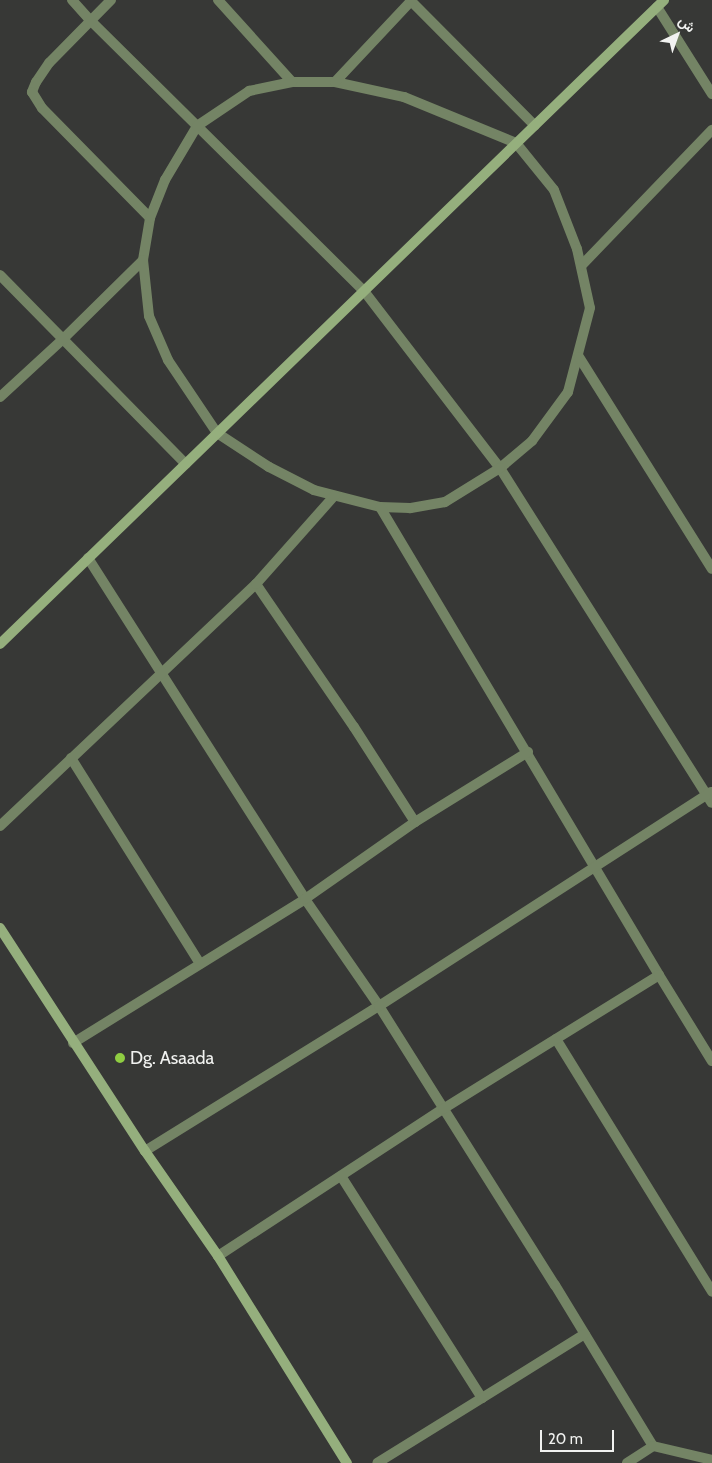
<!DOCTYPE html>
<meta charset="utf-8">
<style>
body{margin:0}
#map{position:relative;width:712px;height:1463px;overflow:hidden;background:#373836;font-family:Cabin,Vazirmatn,sans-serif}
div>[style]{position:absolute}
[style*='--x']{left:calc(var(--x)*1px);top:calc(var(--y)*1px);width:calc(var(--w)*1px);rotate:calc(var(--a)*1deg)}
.street>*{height:10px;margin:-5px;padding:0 5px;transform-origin:5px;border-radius:5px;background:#748465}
.secondary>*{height:10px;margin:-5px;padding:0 5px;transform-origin:5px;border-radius:5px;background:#95af7d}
.dots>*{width:14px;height:14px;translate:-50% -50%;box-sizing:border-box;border:2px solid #373836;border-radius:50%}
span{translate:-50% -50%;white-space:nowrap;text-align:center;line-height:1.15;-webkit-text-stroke:4px #373836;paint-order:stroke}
.poi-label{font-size:18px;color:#f1f2f0}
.left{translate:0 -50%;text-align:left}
.north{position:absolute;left:652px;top:10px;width:50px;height:50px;-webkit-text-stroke:4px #373836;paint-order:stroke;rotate:42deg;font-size:14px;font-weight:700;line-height:20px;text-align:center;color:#f1f2f0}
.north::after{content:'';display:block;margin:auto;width:18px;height:22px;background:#f1f2f0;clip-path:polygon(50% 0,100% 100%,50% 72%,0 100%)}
.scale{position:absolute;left:540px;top:1430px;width:74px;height:22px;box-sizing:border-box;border:2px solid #f1f2f0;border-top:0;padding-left:6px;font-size:15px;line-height:18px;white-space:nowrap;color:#f1f2f0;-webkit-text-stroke:4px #373836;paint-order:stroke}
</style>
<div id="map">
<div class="street">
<div style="--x:72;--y:0;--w:28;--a:48"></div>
<div style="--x:91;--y:21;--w:384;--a:44.7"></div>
<div style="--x:364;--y:291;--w:223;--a:52.5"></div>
<div style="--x:500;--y:468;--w:396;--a:57.7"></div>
<div style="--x:111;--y:0;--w:88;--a:134.5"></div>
<div style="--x:49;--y:63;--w:23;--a:124"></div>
<div style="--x:36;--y:82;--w:11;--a:112"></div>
<div style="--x:32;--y:92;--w:19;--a:58"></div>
<div style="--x:42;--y:108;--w:154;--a:45.5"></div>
<div style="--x:218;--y:0;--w:110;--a:47.9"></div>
<div style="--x:410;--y:0;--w:177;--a:45.2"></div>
<div style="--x:657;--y:7;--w:103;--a:57.7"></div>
<div style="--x:292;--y:82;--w:43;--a:0"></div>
<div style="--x:335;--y:82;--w:71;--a:12.3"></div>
<div style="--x:404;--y:97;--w:121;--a:22.3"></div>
<div style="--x:516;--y:143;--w:60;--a:51"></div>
<div style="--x:554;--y:190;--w:63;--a:68.7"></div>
<div style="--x:577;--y:249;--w:60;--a:77.6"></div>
<div style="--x:590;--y:308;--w:87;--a:104.7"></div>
<div style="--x:568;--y:392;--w:61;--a:126.3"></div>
<div style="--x:532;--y:441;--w:42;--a:139.8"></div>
<div style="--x:500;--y:468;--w:65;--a:148.3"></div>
<div style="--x:445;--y:502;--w:36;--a:170"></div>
<div style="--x:410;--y:508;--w:30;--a:-178"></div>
<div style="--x:380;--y:507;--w:68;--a:-165.6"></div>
<div style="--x:314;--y:490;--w:51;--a:-152.9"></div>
<div style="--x:269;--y:467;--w:62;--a:-146.8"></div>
<div style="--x:217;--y:433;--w:88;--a:-123.9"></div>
<div style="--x:168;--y:360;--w:48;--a:-113.4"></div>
<div style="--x:149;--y:316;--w:56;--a:-96.1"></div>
<div style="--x:143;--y:260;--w:43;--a:-80.5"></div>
<div style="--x:150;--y:218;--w:41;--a:-68.5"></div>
<div style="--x:165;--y:180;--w:63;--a:-59.3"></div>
<div style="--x:197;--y:126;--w:63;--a:-33.9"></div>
<div style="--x:249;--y:91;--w:44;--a:-11.8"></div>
<div style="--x:335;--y:82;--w:112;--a:-46.8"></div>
<div style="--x:581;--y:266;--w:189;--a:-46.1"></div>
<div style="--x:0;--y:275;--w:265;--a:45.5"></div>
<div style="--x:579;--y:357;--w:250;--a:57.9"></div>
<div style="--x:0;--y:397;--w:84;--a:-42.6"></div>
<div style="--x:62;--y:340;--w:114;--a:-44.6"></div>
<div style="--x:380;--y:507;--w:545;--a:59.2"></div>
<div style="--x:88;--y:558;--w:404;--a:57.5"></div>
<div style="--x:305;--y:899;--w:130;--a:55.3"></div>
<div style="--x:379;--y:1006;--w:330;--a:57.8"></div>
<div style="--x:555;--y:1285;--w:188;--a:58.7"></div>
<div style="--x:256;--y:584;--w:173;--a:55.6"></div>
<div style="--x:354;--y:727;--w:113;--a:57.3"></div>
<div style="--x:71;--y:758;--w:243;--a:57.9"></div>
<div style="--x:0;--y:826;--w:352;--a:-43.4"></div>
<div style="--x:256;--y:584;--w:118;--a:-48.4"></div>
<div style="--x:556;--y:1039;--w:297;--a:58.3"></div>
<div style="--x:73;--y:1043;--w:273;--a:-31.8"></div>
<div style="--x:305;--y:899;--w:134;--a:-35"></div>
<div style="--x:415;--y:822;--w:133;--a:-31.8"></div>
<div style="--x:145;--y:1151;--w:275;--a:-31.8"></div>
<div style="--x:379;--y:1006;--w:395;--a:-32.8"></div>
<div style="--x:341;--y:1176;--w:263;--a:57.6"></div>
<div style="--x:482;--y:1398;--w:123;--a:148.2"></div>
<div style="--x:218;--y:1256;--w:269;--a:-33.2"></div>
<div style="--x:443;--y:1109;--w:254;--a:-31.8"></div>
<div style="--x:659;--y:975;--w:101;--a:58.4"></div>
<div style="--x:482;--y:1398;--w:121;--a:-31.9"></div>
<div style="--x:627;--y:1463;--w:31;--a:-33"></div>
<div style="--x:653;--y:1446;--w:61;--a:13.3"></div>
</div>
<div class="secondary">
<div style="--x:0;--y:644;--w:925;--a:-44.12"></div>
<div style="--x:0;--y:928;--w:266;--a:57"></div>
<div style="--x:145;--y:1151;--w:128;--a:55.2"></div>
<div style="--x:218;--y:1256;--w:244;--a:58.1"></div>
</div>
<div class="dots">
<div style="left:120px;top:1058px;background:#8fcd42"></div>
</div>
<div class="poi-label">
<span class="left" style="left:130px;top:1058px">Dg. Asaada</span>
</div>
<div class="north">ش</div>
<div class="scale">20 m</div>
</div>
